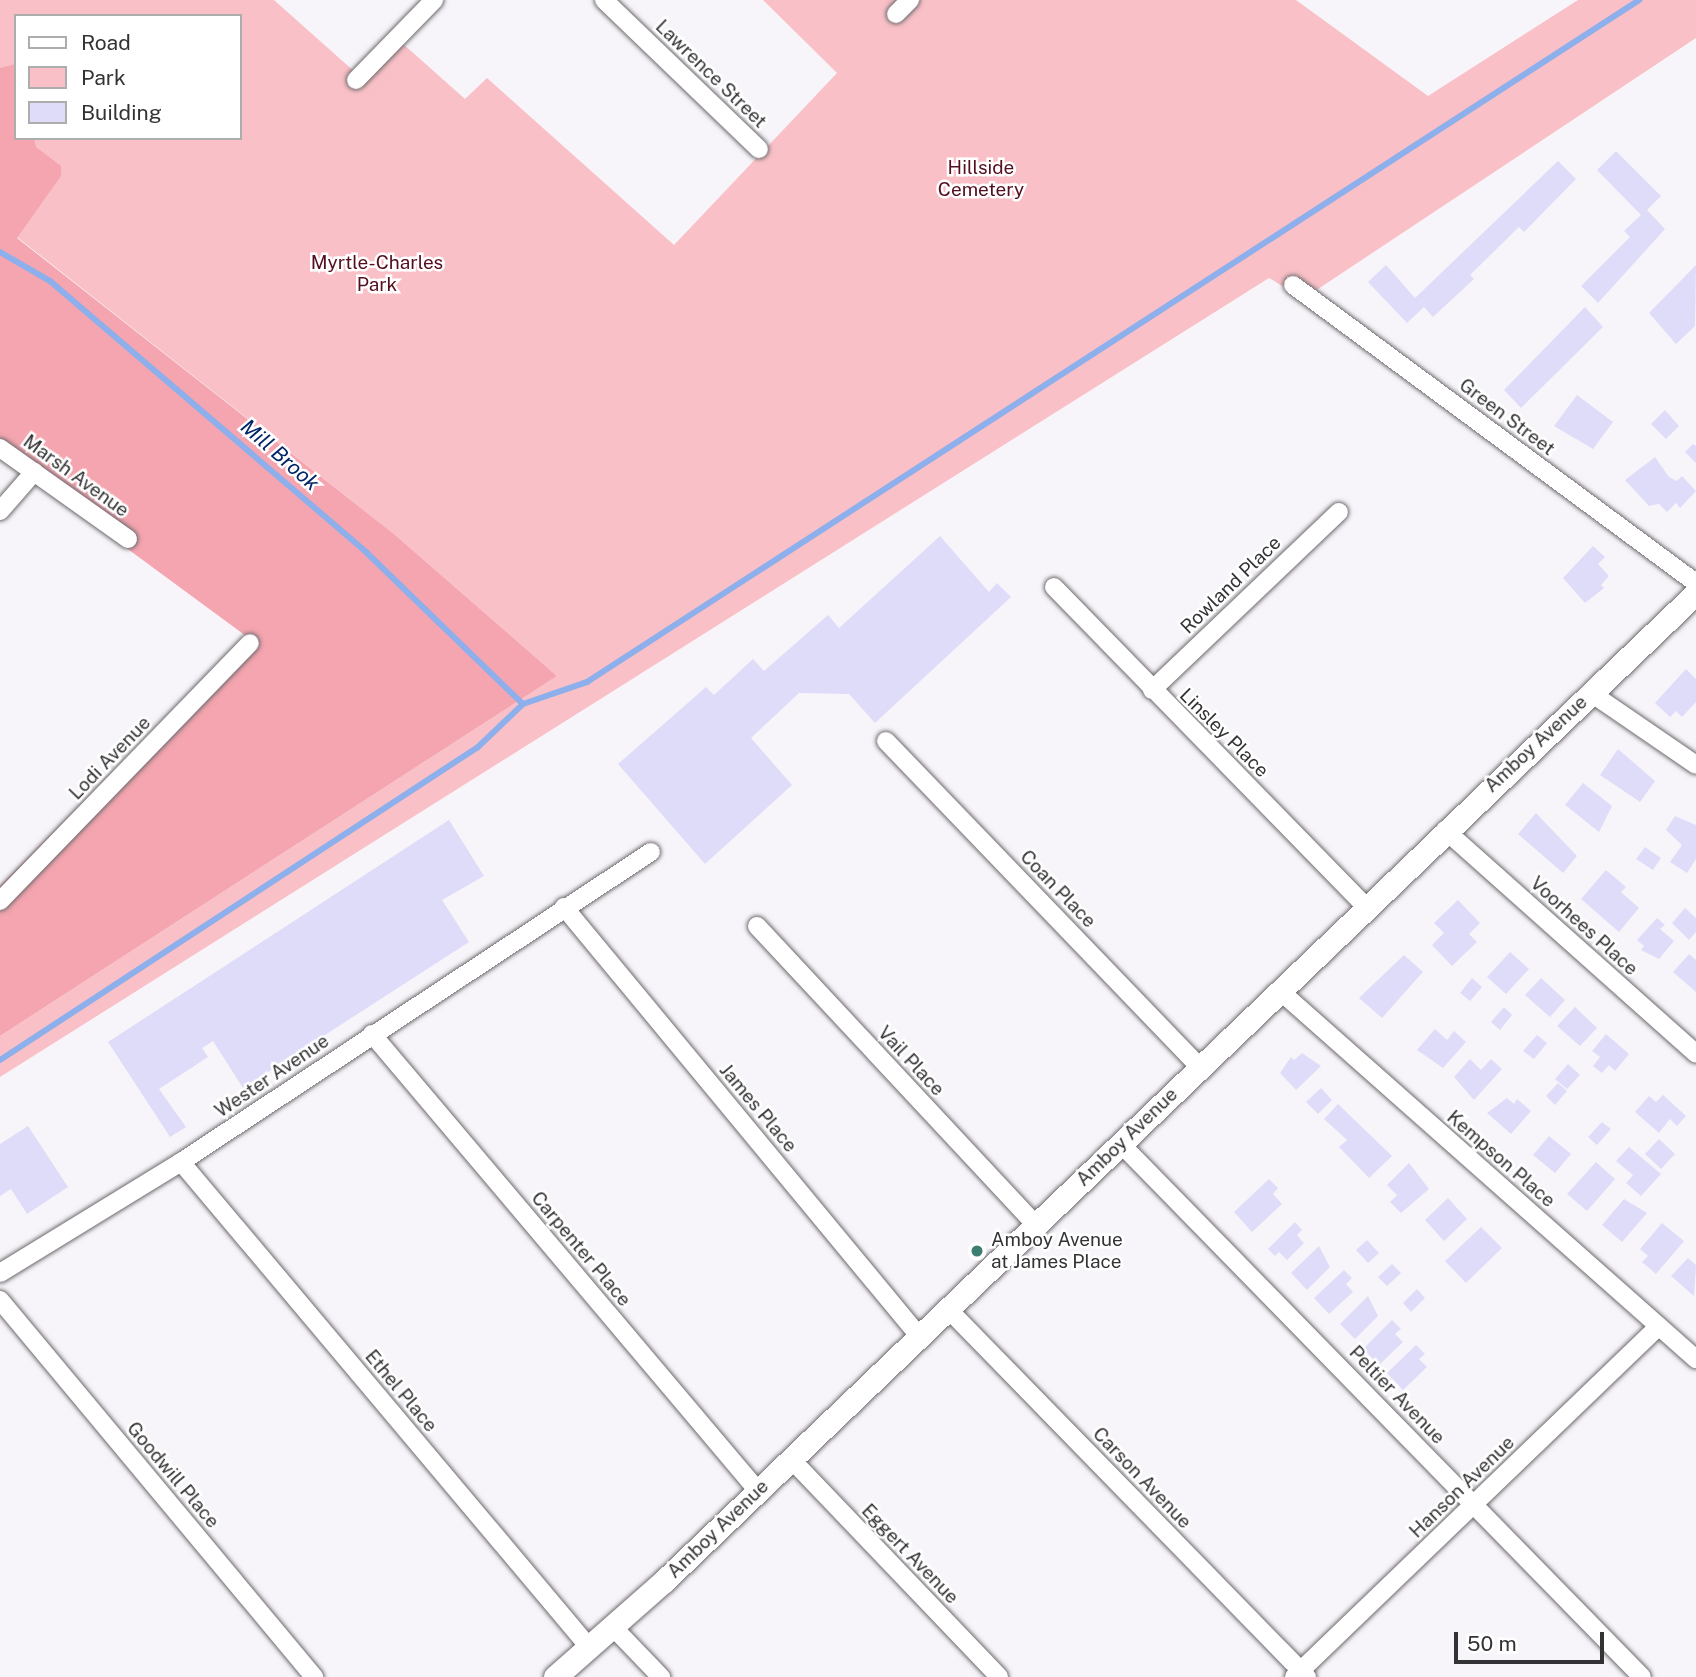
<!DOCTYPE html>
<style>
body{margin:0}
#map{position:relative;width:1696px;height:1677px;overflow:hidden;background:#f8f5fa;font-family:"Public Sans",sans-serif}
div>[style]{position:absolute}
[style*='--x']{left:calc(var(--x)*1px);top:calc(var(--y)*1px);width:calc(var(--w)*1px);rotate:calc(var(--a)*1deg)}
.green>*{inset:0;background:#f9c1c7}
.forest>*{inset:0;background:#f4a5af}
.stream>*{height:6px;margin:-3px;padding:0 3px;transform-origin:3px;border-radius:3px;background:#8dafeb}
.building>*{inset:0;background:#dedcf8}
.roads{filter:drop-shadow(0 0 2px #6d6a6e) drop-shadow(0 0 2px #6d6a6e)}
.minor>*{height:18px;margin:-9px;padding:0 9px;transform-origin:9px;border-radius:9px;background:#fff}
.tertiary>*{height:23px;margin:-11.5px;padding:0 11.5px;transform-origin:11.5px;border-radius:11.5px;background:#fff}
.dots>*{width:19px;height:19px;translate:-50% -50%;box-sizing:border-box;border:4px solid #fff;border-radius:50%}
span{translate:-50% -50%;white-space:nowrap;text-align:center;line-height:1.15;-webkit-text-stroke:5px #fff;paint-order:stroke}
.street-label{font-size:19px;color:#333234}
.park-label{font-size:19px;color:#530e1f}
.poi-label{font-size:19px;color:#333234}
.left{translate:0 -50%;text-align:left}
.water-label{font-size:21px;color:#032669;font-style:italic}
.legend{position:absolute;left:14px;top:14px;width:228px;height:126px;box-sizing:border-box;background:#fff;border:2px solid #adadae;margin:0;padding:9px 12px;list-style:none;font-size:21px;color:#333234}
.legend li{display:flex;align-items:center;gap:14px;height:35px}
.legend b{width:35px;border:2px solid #adadae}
.scale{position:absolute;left:1454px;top:1632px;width:150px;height:32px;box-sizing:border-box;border:4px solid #333234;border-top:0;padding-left:9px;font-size:21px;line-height:24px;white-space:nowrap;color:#333234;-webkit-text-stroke:5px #fff;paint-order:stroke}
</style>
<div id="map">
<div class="green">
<div style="clip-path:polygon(evenodd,0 0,274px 0,356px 73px,392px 34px,465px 99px,487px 78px,674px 245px,837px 73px,763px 0,1296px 0,1428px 96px,1578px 0,1696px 0,1696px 38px,1303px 299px,1269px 278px,0 1077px,0 1036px,557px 676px,394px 534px,17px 237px,0 234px,0 0,16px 16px,240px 16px,240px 138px,16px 138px,16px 16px)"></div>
</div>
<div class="forest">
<div style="clip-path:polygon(16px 64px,16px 138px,34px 138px,36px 147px,61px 166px,61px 176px,17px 238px,394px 534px,557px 676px,0 1036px,0 886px,246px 636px,0 455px,0 68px)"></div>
</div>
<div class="stream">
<div style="--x:0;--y:252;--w:58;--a:30.1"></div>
<div style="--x:50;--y:281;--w:418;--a:40.6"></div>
<div style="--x:367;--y:553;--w:217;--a:44.1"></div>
<div style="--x:0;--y:1060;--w:571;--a:-33.22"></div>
<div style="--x:478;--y:747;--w:62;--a:-43.7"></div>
<div style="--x:523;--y:704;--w:68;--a:-19"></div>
<div style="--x:587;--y:682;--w:1254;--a:-32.95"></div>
</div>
<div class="building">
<div style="clip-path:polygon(1616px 151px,1661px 196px,1647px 210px,1665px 229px,1598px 303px,1581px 286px,1630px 237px,1624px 231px,1641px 215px,1597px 170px)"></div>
<div style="clip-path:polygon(1558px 161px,1576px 179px,1524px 232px,1519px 227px,1470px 275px,1474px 279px,1433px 317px,1424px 307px,1407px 323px,1368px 282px,1386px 265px,1415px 298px)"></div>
<div style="clip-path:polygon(1696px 265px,1695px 326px,1676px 344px,1649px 313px)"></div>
<div style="clip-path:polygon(1585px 307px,1603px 327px,1521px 408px,1504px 390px)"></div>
<div style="clip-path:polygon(1577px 395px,1613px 422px,1593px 449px,1554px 426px)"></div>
<div style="clip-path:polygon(1665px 410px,1679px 426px,1666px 439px,1651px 424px)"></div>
<div style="clip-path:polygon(1693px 444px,1696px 446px,1696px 463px,1685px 452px)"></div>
<div style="clip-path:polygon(1655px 457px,1669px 477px,1677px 481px,1682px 476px,1696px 491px,1680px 508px,1676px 503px,1667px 512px,1659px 504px,1649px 506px,1625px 480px)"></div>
<div style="clip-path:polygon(940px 536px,989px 592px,997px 583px,1011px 597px,875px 723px,849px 694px,799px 693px,751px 738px,792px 785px,705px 864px,618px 764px,706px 687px,714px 695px,753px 659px,764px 671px,828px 615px,839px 628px)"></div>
<div style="clip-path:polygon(1593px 546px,1605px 557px,1598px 564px,1609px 576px,1601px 585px,1604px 588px,1585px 603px,1563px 578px)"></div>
<div style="clip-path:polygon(1686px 669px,1696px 679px,1696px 702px,1682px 717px,1676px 711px,1670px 717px,1655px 703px)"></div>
<div style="clip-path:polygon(1618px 749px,1655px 781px,1640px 802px,1600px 775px)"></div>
<div style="clip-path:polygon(1583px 783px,1612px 806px,1599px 832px,1565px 805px)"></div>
<div style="clip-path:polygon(1536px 813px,1577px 856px,1563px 873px,1518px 834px)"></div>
<div style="clip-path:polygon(1675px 816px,1696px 825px,1696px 859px,1687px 873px,1670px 862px,1682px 845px,1666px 830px)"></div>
<div style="clip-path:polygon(449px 820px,484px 876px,442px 900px,469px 942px,243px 1088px,213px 1041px,202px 1048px,208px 1057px,159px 1089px,186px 1127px,170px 1137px,108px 1042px)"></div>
<div style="clip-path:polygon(1645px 847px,1661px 858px,1653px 870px,1636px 859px)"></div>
<div style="clip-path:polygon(1606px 870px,1626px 887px,1621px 892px,1639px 908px,1619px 932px,1581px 899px)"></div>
<div style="clip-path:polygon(1458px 900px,1480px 923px,1469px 934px,1477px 942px,1452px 966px,1432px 945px,1444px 933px,1434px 923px)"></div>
<div style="clip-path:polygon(1685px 908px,1696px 918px,1696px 932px,1689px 940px,1672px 923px)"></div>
<div style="clip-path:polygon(1657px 918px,1665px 925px,1660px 929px,1674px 941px,1659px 959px,1641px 950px,1644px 946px,1637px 940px)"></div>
<div style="clip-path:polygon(1510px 952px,1529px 969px,1506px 994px,1487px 977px)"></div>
<div style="clip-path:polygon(1689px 954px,1696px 960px,1696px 992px,1673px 972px)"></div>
<div style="clip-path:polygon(1404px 955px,1423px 972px,1382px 1018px,1359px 998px)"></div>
<div style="clip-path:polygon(1472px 978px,1482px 987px,1470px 1001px,1460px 993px)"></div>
<div style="clip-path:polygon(1541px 978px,1565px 1000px,1550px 1017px,1525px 995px)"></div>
<div style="clip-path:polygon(1504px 1007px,1512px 1015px,1500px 1030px,1491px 1022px)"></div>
<div style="clip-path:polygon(1575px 1007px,1597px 1028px,1580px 1046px,1557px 1026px)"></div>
<div style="clip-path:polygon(1435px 1029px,1447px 1040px,1454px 1031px,1466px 1042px,1443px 1068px,1417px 1050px)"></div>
<div style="clip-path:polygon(1606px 1034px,1629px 1054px,1615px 1071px,1609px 1065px,1602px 1073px,1593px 1066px,1600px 1057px,1592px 1051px)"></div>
<div style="clip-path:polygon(1537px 1035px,1547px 1043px,1534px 1059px,1523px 1051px)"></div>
<div style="clip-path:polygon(1302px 1053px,1321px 1066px,1296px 1090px,1280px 1073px,1291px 1057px,1294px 1060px)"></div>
<div style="clip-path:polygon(1470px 1059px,1481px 1070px,1491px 1059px,1502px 1069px,1474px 1100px,1454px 1077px)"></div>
<div style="clip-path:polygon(1568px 1064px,1580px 1075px,1567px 1089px,1555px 1079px)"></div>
<div style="clip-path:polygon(1558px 1083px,1567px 1091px,1555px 1105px,1546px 1096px)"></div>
<div style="clip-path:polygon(1321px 1088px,1332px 1100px,1318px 1114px,1306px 1102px)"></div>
<div style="clip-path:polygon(1663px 1095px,1686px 1116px,1677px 1126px,1670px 1119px,1659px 1133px,1635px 1112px,1649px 1096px,1656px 1102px)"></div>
<div style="clip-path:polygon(1507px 1098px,1514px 1104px,1517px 1099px,1531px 1111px,1511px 1134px,1487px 1113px)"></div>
<div style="clip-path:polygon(1338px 1104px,1392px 1156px,1369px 1178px,1339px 1147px,1347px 1140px,1324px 1119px)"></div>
<div style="clip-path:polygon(1602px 1122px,1611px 1129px,1597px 1145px,1588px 1137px)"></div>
<div style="clip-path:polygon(28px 1126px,68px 1187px,27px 1214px,11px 1189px,0 1196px,0 1144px)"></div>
<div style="clip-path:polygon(1549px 1136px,1571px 1154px,1555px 1173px,1533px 1155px)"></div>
<div style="clip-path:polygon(1659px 1139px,1675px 1154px,1661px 1169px,1645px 1154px)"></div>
<div style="clip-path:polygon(1629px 1147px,1661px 1174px,1641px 1196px,1626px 1183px,1633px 1175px,1616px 1161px)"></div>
<div style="clip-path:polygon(1596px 1162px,1615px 1179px,1587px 1211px,1567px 1194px)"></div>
<div style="clip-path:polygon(1409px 1163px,1429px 1189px,1401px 1213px,1390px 1202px,1397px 1195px,1387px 1185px)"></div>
<div style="clip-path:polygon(1269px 1179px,1278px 1188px,1273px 1194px,1282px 1204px,1252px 1232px,1234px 1212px)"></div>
<div style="clip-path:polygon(1448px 1198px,1467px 1219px,1444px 1241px,1425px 1220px)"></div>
<div style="clip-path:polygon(1624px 1199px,1647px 1213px,1622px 1242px,1602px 1225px)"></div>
<div style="clip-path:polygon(1295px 1222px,1302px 1230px,1297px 1235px,1304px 1243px,1287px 1260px,1279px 1252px,1275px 1256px,1268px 1249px)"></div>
<div style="clip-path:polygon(1662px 1223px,1684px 1241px,1656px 1274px,1642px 1262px,1648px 1256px,1640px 1249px)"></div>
<div style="clip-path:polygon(1481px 1227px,1502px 1248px,1466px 1283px,1445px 1261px)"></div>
<div style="clip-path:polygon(1367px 1240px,1379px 1253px,1368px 1263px,1356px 1250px)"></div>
<div style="clip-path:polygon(1319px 1246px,1330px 1267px,1307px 1290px,1291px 1273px)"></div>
<div style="clip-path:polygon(1688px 1258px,1696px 1265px,1694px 1296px,1671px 1276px)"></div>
<div style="clip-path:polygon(1392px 1264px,1401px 1273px,1387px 1286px,1378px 1277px)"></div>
<div style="clip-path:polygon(1344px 1270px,1352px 1278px,1346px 1284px,1353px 1292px,1329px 1314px,1314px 1298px)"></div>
<div style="clip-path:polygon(1417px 1289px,1425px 1298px,1411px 1312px,1403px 1303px)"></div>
<div style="clip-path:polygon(1368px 1296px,1378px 1316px,1355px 1339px,1340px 1324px)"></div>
<div style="clip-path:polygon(1392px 1320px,1401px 1329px,1395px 1334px,1403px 1342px,1379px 1365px,1363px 1349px)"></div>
<div style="clip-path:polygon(1416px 1345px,1425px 1354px,1419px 1359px,1427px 1367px,1403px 1390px,1387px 1373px)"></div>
</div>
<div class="roads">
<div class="minor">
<div style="--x:604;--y:0;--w:215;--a:43.9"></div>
<div style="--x:896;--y:14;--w:20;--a:-45"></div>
<div style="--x:356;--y:80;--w:112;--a:-45.7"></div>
<div style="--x:1293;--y:285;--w:501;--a:36.48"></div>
<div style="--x:0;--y:448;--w:157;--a:35.4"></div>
<div style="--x:0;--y:511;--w:52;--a:-48.9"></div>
<div style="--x:1054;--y:587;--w:447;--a:45.7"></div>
<div style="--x:1152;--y:690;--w:258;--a:-43.6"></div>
<div style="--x:1591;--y:693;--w:127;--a:34.4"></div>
<div style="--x:886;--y:741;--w:453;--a:46.1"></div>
<div style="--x:1445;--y:830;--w:336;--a:41.7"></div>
<div style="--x:0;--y:901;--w:359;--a:-45.9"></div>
<div style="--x:564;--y:907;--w:557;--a:50.39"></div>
<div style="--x:757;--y:926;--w:408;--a:47"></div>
<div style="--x:1279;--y:990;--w:557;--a:41.51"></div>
<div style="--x:372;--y:1034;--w:598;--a:49.81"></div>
<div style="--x:1121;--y:1144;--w:745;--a:45.65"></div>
<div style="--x:181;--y:1162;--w:634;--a:49.93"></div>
<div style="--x:0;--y:1273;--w:212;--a:-31.5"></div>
<div style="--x:181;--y:1162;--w:563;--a:-33.41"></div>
<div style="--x:0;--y:1300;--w:491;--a:50.2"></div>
<div style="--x:948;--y:1309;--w:514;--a:45.71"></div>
<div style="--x:791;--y:1459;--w:301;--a:46.3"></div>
<div style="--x:612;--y:1626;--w:71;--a:46.1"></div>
<div style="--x:1294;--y:1677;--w:506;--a:-43.88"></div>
</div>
<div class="tertiary">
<div style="--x:555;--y:1677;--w:145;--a:-41.4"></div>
<div style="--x:664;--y:1581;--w:1429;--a:-43.75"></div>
</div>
</div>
<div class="dots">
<div style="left:977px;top:1251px;background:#3c7f72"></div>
</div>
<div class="street-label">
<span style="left:711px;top:74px;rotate:44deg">Lawrence Street</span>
<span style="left:1507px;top:417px;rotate:37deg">Green Street</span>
<span style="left:76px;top:476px;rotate:36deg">Marsh Avenue</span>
<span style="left:1231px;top:585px;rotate:-44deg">Rowland Place</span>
<span style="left:1224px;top:733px;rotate:45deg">Linsley Place</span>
<span style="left:1536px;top:744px;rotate:-43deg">Amboy Avenue</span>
<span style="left:110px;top:758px;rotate:-46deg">Lodi Avenue</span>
<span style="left:1058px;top:889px;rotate:46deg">Coan Place</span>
<span style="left:1584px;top:926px;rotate:42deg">Voorhees Place</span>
<span style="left:911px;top:1061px;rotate:47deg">Vail Place</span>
<span style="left:272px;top:1076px;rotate:-34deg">Wester Avenue</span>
<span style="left:758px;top:1108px;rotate:50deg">James Place</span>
<span style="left:1127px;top:1137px;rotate:-44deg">Amboy Avenue</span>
<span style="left:1501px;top:1159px;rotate:41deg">Kempson Place</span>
<span style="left:581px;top:1249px;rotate:50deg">Carpenter Place</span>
<span style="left:401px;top:1391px;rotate:50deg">Ethel Place</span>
<span style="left:1397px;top:1395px;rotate:46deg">Peltier Avenue</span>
<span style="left:173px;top:1475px;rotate:50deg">Goodwill Place</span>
<span style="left:1142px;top:1478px;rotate:46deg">Carson Avenue</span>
<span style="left:1462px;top:1487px;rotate:-44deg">Hanson Avenue</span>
<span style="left:718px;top:1529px;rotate:-44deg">Amboy Avenue</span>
<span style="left:910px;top:1554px;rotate:46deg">Eggert Avenue</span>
</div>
<div class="park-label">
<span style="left:981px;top:179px">Hillside<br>Cemetery</span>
<span style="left:377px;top:274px">Myrtle-Charles<br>Park</span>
</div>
<div class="poi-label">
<span class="left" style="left:991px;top:1251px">Amboy Avenue<br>at James Place</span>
</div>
<div class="water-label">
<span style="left:280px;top:455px;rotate:41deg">Mill Brook</span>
</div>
<ul class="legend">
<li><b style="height:9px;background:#fff"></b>Road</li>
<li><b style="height:19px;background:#f9c1c7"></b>Park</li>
<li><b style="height:19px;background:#dedcf8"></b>Building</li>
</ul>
<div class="scale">50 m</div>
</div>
